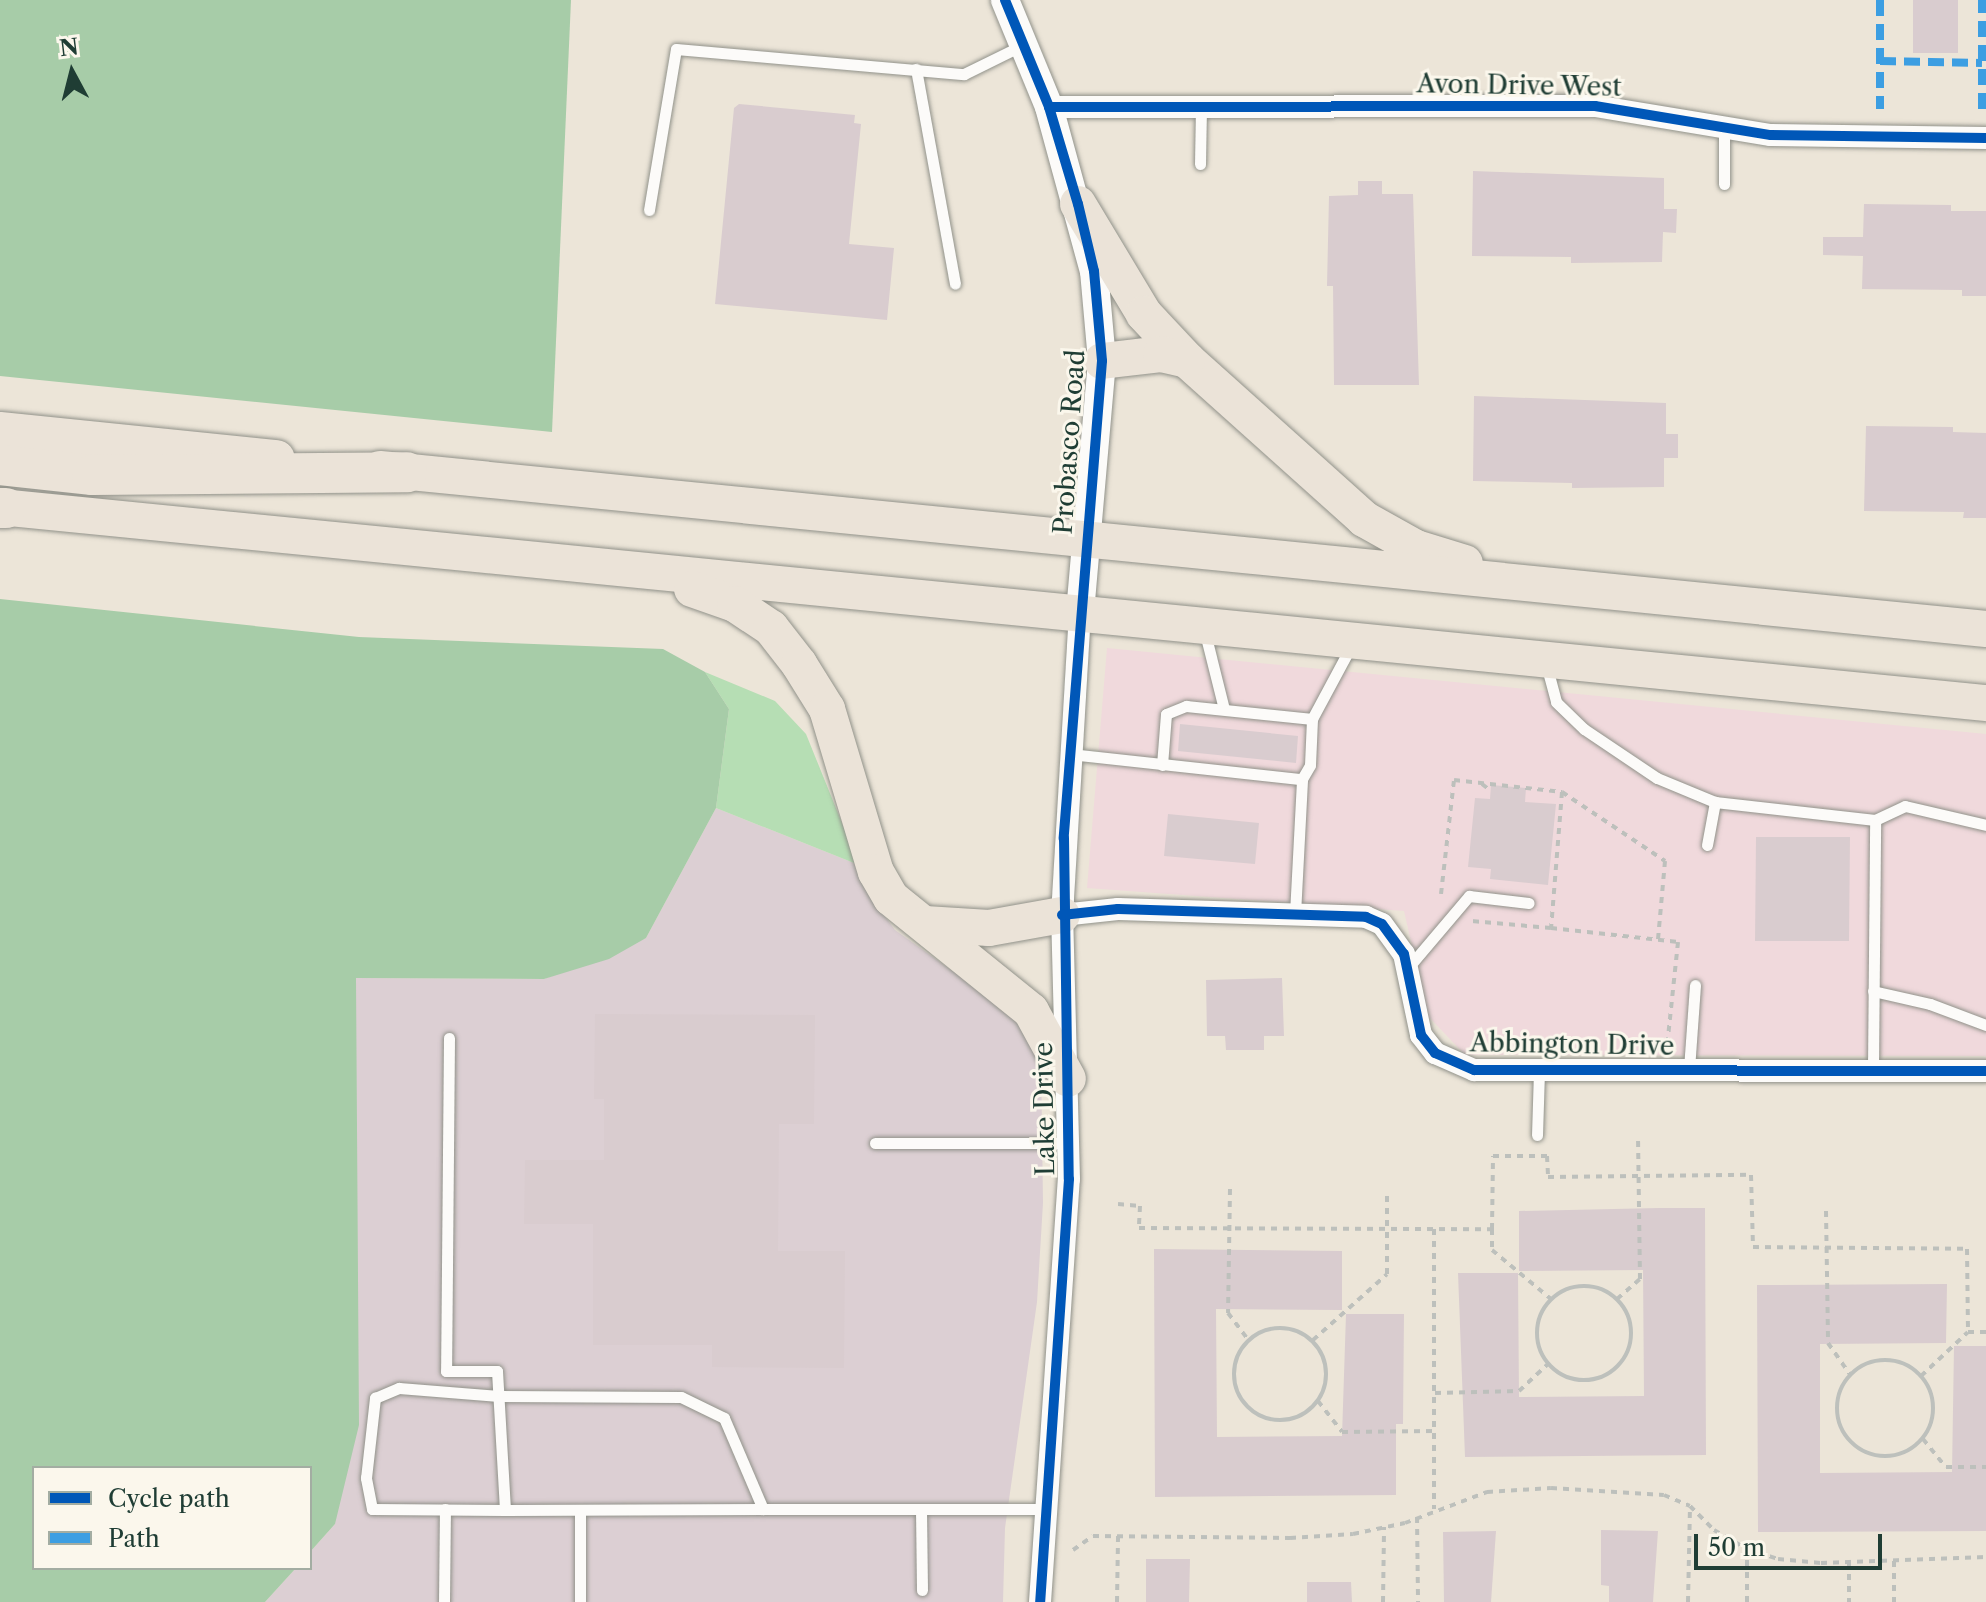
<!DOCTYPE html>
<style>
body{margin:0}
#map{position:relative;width:1986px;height:1602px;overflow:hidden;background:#ece5d8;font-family:"Libre Caslon Text",serif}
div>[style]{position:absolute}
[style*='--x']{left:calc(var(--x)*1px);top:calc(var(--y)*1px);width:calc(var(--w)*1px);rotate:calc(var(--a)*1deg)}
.built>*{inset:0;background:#f0d9dc}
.industrial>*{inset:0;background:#dccfd3}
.green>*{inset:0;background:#b6deb4}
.forest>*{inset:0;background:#a7cca8}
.building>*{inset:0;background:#d9cccf}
.path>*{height:4px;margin-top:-2px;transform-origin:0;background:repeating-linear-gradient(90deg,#bdc0bc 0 6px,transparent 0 12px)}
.path>.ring{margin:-2px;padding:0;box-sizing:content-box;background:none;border:4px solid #bdc0bc;border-radius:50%}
.roads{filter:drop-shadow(0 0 2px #91928a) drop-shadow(0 0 2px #91928a)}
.service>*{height:11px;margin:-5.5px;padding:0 5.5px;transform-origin:5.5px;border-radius:5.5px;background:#fcfbf9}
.minor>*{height:22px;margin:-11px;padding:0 11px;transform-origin:11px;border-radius:11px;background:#fcfbf9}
.tertiary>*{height:28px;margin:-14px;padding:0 14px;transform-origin:14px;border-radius:14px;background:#fcfbf9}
.trunk>*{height:36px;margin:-18px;padding:0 18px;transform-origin:18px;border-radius:18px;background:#ebe3d8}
.motorway>*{height:40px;margin:-20px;padding:0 20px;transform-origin:20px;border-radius:20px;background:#ebe3d8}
.quiet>*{height:8px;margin-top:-4px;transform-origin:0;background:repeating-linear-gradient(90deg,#3c9ee2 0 16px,transparent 0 24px)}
.cycleway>*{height:10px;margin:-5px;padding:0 5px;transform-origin:5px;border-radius:5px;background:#0057b8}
span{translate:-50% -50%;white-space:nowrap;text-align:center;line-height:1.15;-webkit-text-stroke:6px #fbf7ec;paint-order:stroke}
.street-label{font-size:26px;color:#1f3d34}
.legend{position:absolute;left:32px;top:1466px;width:280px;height:104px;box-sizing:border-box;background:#fbf7ec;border:2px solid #a3ada2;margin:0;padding:10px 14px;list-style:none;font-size:24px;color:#1f3d34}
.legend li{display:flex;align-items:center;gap:16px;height:40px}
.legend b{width:40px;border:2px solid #a3ada2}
.north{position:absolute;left:32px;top:32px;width:80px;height:80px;-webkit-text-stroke:6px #fbf7ec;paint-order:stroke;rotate:353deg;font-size:22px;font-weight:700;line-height:32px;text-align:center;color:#1f3d34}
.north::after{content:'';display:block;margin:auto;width:28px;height:36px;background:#1f3d34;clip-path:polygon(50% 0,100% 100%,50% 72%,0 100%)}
.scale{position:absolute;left:1694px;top:1534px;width:188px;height:36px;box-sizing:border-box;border:4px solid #1f3d34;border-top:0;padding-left:10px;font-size:24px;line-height:28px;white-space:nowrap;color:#1f3d34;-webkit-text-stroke:6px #fbf7ec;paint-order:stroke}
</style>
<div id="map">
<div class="built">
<div style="clip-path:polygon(1107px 648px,1986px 734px,1986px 1056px,1465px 1055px,1428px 1016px,1404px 911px,1087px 888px)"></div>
</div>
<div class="industrial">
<div style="clip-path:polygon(716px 808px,859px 865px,868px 894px,895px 930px,1021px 1020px,1041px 1056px,1043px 1203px,1037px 1302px,1005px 1528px,1003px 1602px,265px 1602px,296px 1568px,310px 1568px,310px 1552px,335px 1524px,354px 1137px,356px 978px,544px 979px,646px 938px)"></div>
</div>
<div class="green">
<div style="clip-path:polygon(705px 672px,775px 701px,806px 734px,859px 865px,716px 808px,729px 709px)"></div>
</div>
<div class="forest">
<div style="clip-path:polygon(0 0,571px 0,552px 432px,0 376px)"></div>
<div style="clip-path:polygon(0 599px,359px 637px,663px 649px,705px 672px,729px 709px,716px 808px,646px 938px,609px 959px,544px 979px,356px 978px,359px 1425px,335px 1524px,310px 1552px,310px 1468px,34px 1468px,34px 1568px,296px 1568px,265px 1602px,0 1602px)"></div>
</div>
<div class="building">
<div style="clip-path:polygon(1913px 0,1958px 0,1958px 53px,1913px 53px)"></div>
<div style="clip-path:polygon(739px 104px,855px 115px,854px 123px,861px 124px,849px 244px,894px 248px,887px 320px,715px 304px,734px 108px)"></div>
<div style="clip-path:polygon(1473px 171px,1664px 178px,1664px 209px,1677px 209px,1676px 233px,1663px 232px,1662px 262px,1571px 263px,1571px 257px,1472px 256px)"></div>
<div style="clip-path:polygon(1358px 181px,1382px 181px,1382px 194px,1413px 194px,1419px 385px,1334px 385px,1333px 286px,1327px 286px,1329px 196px,1358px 195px)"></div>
<div style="clip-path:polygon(1864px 204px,1951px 205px,1951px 211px,1986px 211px,1986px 296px,1962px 296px,1962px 290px,1862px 289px,1863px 256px,1823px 255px,1823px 237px,1863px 237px)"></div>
<div style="clip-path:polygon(1474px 396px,1666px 403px,1666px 434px,1678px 434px,1678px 458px,1664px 458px,1664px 487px,1572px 488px,1572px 483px,1473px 481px)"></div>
<div style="clip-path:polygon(1866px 426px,1953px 427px,1953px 432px,1986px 433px,1986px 518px,1963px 518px,1964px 512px,1864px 511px)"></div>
<div style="clip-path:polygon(1180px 724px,1298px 736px,1296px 763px,1178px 751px)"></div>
<div style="clip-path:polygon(1491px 785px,1526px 788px,1525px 802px,1556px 804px,1548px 885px,1490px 879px,1491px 869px,1468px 867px,1475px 798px,1490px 799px)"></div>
<div style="clip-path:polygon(1168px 814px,1259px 823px,1255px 864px,1164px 856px)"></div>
<div style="clip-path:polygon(1756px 837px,1850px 837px,1849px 941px,1755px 941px)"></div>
<div style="clip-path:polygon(1282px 978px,1284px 1036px,1264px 1036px,1264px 1050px,1226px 1050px,1225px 1036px,1207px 1036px,1206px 980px)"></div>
<div style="clip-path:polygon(595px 1014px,815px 1015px,814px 1124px,779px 1124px,778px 1251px,845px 1251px,844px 1368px,712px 1367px,712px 1345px,593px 1345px,593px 1224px,524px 1224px,525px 1160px,604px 1160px,604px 1099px,594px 1099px)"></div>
<div style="clip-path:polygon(1659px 1208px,1705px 1208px,1706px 1455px,1465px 1457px,1458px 1273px,1518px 1273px,1519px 1397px,1644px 1396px,1643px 1270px,1519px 1271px,1519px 1211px)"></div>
<div style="clip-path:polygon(1154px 1249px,1342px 1251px,1342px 1310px,1216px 1309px,1217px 1437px,1342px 1436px,1346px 1314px,1404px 1314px,1403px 1424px,1396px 1424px,1396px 1495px,1155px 1497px)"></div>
<div style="clip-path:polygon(1947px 1284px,1946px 1343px,1820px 1344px,1820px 1473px,1952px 1472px,1954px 1346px,1986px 1346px,1986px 1531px,1758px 1532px,1757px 1285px)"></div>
<div style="clip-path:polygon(1601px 1530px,1658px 1531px,1653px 1602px,1609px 1602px,1609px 1586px,1601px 1585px)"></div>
<div style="clip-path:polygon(1496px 1531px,1491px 1602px,1444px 1602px,1443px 1532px)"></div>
<div style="clip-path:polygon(1146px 1559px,1190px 1559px,1189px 1602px,1146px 1602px)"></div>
<div style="clip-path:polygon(1307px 1582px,1351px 1582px,1352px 1602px,1307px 1602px)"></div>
</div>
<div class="path">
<div style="--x:1482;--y:784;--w:11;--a:38"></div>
<div style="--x:1562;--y:792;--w:124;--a:33.8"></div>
<div style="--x:1665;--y:861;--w:79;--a:95.1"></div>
<div style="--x:1441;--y:894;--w:115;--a:-83.5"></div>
<div style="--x:1454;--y:780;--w:109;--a:6.3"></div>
<div style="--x:1562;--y:792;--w:136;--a:94.6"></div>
<div style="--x:1551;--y:928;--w:80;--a:-175"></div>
<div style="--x:1551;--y:928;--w:128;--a:6.3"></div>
<div style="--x:1678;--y:942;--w:105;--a:96"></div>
<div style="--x:1230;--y:1189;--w:124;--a:90.9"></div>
<div style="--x:1228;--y:1313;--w:34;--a:53"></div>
<div style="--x:1118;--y:1204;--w:22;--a:5"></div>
<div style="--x:1140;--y:1206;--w:22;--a:93"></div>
<div style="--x:1139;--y:1228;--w:353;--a:0.2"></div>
<div style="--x:1492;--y:1229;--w:73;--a:-89.2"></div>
<div style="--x:1493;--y:1156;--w:54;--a:0"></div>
<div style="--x:1547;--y:1156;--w:21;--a:87"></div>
<div style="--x:1548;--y:1177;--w:203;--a:-0.6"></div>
<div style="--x:1751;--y:1175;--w:72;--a:88.4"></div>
<div style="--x:1753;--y:1247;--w:214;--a:0.5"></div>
<div style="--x:1967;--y:1249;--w:83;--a:89.3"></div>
<div style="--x:1826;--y:1211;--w:132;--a:89.1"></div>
<div style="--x:1828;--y:1343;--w:38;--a:55"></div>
<div style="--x:1434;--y:1229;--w:280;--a:90"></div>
<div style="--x:1492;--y:1229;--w:21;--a:90"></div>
<div style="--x:1492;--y:1250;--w:77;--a:39.7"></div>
<div class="ring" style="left:1537px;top:1286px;width:90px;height:90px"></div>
<div style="--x:1617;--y:1299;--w:30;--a:-41"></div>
<div style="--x:1640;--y:1279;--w:144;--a:-90.8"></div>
<div class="ring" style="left:1234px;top:1328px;width:88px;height:88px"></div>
<div style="--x:1313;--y:1340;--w:99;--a:-41.7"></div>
<div style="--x:1387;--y:1274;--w:83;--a:-90"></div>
<div class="ring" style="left:1837px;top:1360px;width:92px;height:92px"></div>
<div style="--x:1921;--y:1376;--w:64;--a:-43.1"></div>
<div style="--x:1968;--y:1332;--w:18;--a:0"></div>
<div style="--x:1435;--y:1393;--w:84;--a:-1.4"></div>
<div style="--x:1519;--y:1391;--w:40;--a:-43"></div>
<div style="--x:1318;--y:1401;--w:39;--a:52"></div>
<div style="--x:1342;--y:1432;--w:93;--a:-0.6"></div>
<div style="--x:1923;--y:1439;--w:36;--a:51"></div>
<div style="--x:1946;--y:1467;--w:40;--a:0"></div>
<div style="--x:1417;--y:1517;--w:85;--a:89.3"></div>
<div style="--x:1073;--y:1550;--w:24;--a:-35"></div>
<div style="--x:1093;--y:1536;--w:197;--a:0.6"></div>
<div style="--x:1290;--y:1538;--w:63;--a:-3.6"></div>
<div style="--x:1353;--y:1534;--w:53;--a:-11.9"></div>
<div style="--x:1405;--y:1523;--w:88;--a:-20.7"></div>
<div style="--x:1487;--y:1492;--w:64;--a:-3.6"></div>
<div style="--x:1551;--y:1488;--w:113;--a:3.5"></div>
<div style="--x:1664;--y:1495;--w:28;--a:23"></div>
<div style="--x:1690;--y:1506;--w:34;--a:45"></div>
<div style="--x:1714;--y:1530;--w:38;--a:30"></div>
<div style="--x:1747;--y:1549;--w:33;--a:18"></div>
<div style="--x:1778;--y:1559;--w:43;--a:5.3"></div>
<div style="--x:1821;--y:1563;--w:165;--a:-2.1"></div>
<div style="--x:1894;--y:1561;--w:41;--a:90"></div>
<div style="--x:1849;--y:1562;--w:40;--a:90"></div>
<div style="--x:1117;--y:1602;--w:66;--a:-89.1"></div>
<div style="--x:1383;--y:1602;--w:75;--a:-89.2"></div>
<div style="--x:1688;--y:1602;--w:96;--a:-88.8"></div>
<div style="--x:1747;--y:1602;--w:53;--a:-90"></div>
</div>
<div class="roads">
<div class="service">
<div style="--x:916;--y:69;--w:218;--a:79.7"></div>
<div style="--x:1200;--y:164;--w:58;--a:-89"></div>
<div style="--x:1724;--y:184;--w:58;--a:-90"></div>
<div style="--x:649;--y:210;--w:163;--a:-80.5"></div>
<div style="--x:676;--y:49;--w:289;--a:5"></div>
<div style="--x:964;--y:74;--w:66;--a:-26.2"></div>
<div style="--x:1205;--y:633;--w:78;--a:76"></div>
<div style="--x:1546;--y:664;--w:39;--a:75"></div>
<div style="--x:1556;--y:702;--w:39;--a:44"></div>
<div style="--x:1584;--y:729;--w:88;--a:33.9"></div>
<div style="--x:1657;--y:778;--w:63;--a:22.5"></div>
<div style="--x:1715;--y:802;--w:161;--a:6.4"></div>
<div style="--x:1875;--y:820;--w:33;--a:-25"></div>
<div style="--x:1905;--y:806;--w:83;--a:13.2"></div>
<div style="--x:1070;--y:754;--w:233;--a:6.2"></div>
<div style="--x:1162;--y:765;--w:51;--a:-85.5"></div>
<div style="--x:1166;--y:714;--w:22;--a:-22"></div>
<div style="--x:1186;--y:706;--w:127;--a:5.9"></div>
<div style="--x:1707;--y:845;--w:44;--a:-79.5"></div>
<div style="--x:1295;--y:914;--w:135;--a:-87"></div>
<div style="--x:1302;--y:779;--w:16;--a:-60"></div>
<div style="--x:1310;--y:765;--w:46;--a:-87.5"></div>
<div style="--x:1312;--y:719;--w:81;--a:-61.8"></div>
<div style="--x:1407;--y:969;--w:96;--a:-49.7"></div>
<div style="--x:1469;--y:896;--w:60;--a:6.7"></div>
<div style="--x:1873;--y:991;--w:58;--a:12.8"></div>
<div style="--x:1930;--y:1004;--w:60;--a:20.6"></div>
<div style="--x:449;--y:1038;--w:333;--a:90.5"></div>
<div style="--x:446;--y:1371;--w:51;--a:0"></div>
<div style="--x:497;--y:1371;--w:139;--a:86.7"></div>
<div style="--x:505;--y:1510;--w:258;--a:-0.2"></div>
<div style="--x:1689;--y:1069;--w:84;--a:-85.9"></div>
<div style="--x:1873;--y:1069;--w:249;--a:-89.5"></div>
<div style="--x:1537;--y:1135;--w:65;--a:-88.2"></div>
<div style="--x:875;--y:1143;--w:194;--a:0"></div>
<div style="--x:921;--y:1509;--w:81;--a:89.3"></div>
<div style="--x:505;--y:1510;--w:133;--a:-179.6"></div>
<div style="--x:372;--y:1509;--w:32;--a:-101"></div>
<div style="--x:366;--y:1478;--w:81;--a:-83.6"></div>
<div style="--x:375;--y:1398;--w:26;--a:-23"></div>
<div style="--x:399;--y:1388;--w:100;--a:4.6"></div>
<div style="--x:499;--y:1396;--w:182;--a:0.3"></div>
<div style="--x:681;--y:1397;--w:48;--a:26"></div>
<div style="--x:724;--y:1418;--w:99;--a:66.8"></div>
<div style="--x:763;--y:1509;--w:280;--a:0"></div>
<div style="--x:580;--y:1511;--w:91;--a:90"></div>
<div style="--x:444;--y:1602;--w:93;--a:-89.4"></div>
</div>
<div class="minor">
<div style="--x:1049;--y:107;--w:546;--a:-0.1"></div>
<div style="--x:1595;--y:106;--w:178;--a:9.4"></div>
<div style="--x:1771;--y:135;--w:215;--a:0.8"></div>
<div style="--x:1062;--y:915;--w:56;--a:-6.1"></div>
<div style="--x:1118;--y:909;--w:248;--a:1.8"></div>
<div style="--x:1366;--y:917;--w:17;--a:24"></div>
<div style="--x:1382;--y:924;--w:37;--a:54"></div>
<div style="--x:1404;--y:954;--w:83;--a:78.1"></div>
<div style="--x:1421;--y:1035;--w:23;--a:52"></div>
<div style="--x:1435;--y:1053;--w:43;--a:23.6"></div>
<div style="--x:1474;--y:1070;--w:512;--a:0.11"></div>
<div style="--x:1040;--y:1602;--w:424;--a:-86.1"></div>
<div style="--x:1069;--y:1179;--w:264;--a:-91.5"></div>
<div style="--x:1062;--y:915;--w:302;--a:-86.6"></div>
</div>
<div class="tertiary">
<div style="--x:1005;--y:0;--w:116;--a:67.6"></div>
<div style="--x:1049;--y:107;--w:170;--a:74.7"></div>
<div style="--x:1094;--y:271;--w:90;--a:84.9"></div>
<div style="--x:1102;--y:361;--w:254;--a:95"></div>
</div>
<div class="trunk">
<div style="--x:1078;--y:204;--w:128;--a:59"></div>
<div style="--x:1144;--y:314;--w:63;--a:46.9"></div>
<div style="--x:1187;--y:360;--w:238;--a:41.9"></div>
<div style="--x:1364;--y:519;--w:60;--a:29.1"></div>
<div style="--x:1416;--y:548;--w:51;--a:17"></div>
<div style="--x:1102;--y:361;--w:59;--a:-6.8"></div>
<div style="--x:1161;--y:354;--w:27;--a:13"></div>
<div style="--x:0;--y:430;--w:278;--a:5.8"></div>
<div style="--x:380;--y:469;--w:1614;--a:5.69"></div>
<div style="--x:0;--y:507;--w:1996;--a:5.64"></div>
<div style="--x:692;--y:589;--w:46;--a:19.2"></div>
<div style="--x:735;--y:604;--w:43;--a:33.7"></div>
<div style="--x:771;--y:628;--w:46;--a:52.1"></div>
<div style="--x:799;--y:664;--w:53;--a:58.1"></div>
<div style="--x:827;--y:709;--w:170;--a:73.3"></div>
<div style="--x:876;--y:872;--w:30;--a:60"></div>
<div style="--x:891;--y:898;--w:180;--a:38.9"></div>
<div style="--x:1031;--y:1011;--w:77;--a:61.4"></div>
<div style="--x:925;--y:924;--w:64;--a:3.6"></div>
<div style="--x:989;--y:928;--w:74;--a:-10.1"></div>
</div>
<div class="motorway">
<div style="--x:0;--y:465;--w:93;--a:6.2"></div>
<div style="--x:92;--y:475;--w:315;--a:-0.5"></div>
<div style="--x:0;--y:508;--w:6;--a:0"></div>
</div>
</div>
<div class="quiet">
<div style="--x:1880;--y:0;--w:109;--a:90"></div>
<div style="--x:1880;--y:61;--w:102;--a:1.1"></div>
<div style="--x:1982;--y:109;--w:109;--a:-90"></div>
</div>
<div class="cycleway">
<div style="--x:1005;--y:0;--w:116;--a:67.6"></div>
<div style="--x:1049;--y:107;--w:101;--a:73.4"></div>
<div style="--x:1078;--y:204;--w:69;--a:76.6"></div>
<div style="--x:1094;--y:271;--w:90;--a:84.9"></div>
<div style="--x:1102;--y:361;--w:479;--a:94.6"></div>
<div style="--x:1064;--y:838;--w:341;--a:89.2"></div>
<div style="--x:1069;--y:1179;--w:424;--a:93.9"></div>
<div style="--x:1049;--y:107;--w:546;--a:-0.1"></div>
<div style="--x:1595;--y:106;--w:178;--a:9.4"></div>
<div style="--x:1771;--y:135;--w:215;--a:0.8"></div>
<div style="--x:1062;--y:915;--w:56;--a:-6.1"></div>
<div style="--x:1118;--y:909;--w:248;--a:1.8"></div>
<div style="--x:1366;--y:917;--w:17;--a:24"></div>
<div style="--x:1382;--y:924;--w:37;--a:54"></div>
<div style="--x:1404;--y:954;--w:83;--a:78.1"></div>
<div style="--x:1421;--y:1035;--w:23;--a:52"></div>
<div style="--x:1435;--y:1053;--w:43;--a:23.6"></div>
<div style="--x:1474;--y:1070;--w:512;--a:0.11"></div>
</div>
<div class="street-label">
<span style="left:1519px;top:86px;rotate:1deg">Avon Drive West</span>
<span style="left:1070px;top:442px;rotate:-86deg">Probasco Road</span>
<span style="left:1572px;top:1045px;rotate:1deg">Abbington Drive</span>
<span style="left:1045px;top:1109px;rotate:-91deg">Lake Drive</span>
</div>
<ul class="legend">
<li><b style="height:10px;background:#0057b8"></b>Cycle path</li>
<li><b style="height:10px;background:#3c9ee2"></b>Path</li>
</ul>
<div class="north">N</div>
<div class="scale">50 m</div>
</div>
